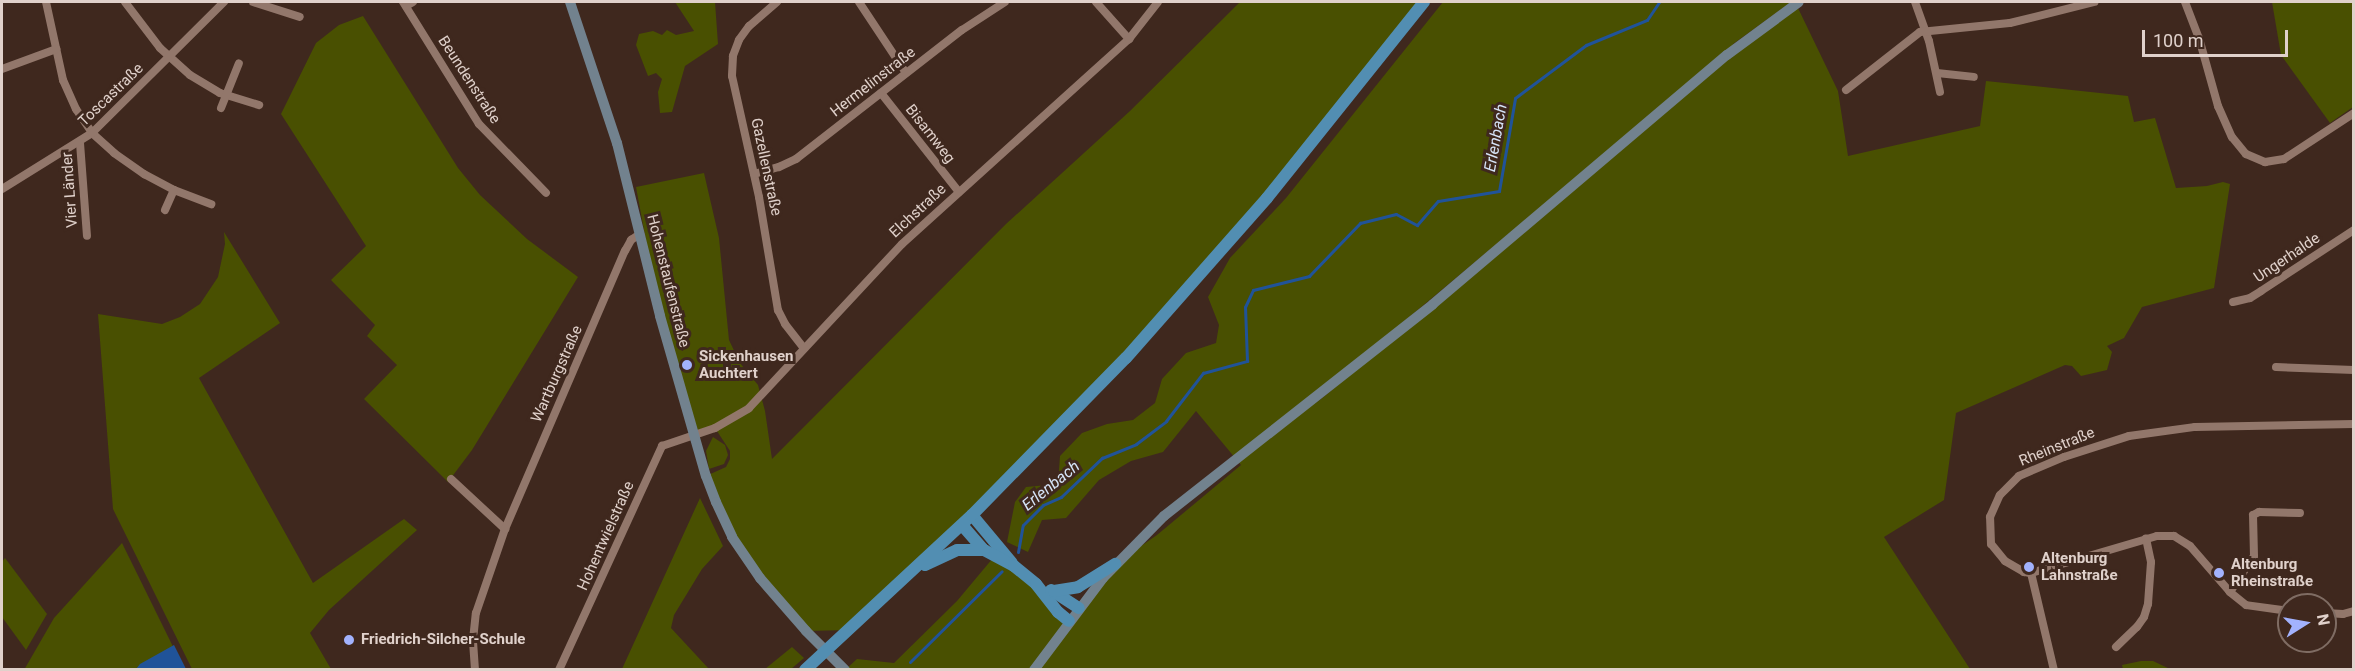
<!DOCTYPE html>
<meta charset="utf-8">
<style>
body{margin:0}
#map{position:relative;width:2355px;height:671px;overflow:hidden;background:#3f281e;font-family:Roboto,sans-serif}
div>[style]{position:absolute}
[style*='--x']{left:calc(var(--x)*1px);top:calc(var(--y)*1px);width:calc(var(--w)*1px);rotate:calc(var(--a)*1deg)}
.green>*{inset:0;background:#495001}
.water>*{inset:0;background:#205399}
.stream>*{height:3px;margin:-1.5px;padding:0 1.5px;transform-origin:1.5px;border-radius:1.5px;background:#205399}
.street>*{height:8px;margin:-4px;padding:0 4px;transform-origin:4px;border-radius:4px;background:#92776b}
.secondary>*{height:10px;margin:-5px;padding:0 5px;transform-origin:5px;border-radius:5px;background:#72828e}
.primary>*{height:12px;margin:-6px;padding:0 6px;transform-origin:6px;border-radius:6px;background:#528eb2}
.dots>*{width:16px;height:16px;translate:-50% -50%;box-sizing:border-box;border:3px solid #3f281e;border-radius:50%}
span{translate:-50% -50%;white-space:nowrap;text-align:center;line-height:1.15;-webkit-text-stroke:6px #3f281e;paint-order:stroke}
.street-label{font-size:15px;color:#e0d1cb}
.poi-label{font-size:15px;color:#e0d1cb;font-weight:700}
.left{translate:0 -50%;text-align:left}
.water-label{font-size:16px;color:#d6e4f8;font-style:italic}
.frame{position:absolute;inset:0;border:3px solid #e0d1cb;pointer-events:none}
.north{position:absolute;left:2277px;top:593px;width:60px;height:60px;box-sizing:border-box;background:#3f281e;border:2px solid #7f6c63;border-radius:50%;rotate:79deg;font-size:16px;font-weight:700;line-height:24px;text-align:center;color:#e0d1cb}
.north::after{content:'';display:block;margin:auto;width:21px;height:27px;background:#a2b2fd;clip-path:polygon(50% 0,100% 100%,50% 72%,0 100%)}
.scale{position:absolute;left:2142px;top:30px;width:146px;height:27px;box-sizing:border-box;border:3px solid #e0d1cb;border-top:0;padding-left:8px;font-size:18px;line-height:21px;white-space:nowrap;color:#e0d1cb;-webkit-text-stroke:4px #3f281e;paint-order:stroke}
</style>
<div id="map">
<div class="green">
<div style="clip-path:polygon(675px 2px,715px 2px,718px 44px,685px 66px,672px 112px,660px 113px,658px 92px,662px 79px,656px 73px,648px 76px,636px 45px,639px 34px,653px 31px,662px 35px,667px 30px,676px 35px,694px 31px)"></div>
<div style="clip-path:polygon(1240px 2px,1424px 2px,1175px 304px,850px 630px,806px 631px,751px 566px,706px 476px,726px 467px,730px 459px,730px 451px,715px 428px,695px 436px,660px 316px,636px 187px,704px 173px,719px 238px,729px 340px,740px 363px,758px 385px,765px 411px,772px 459px,1006px 224px,1130px 111px)"></div>
<div style="clip-path:polygon(evenodd,1443px 2px,1791px 2px,1733px 44px,1739px 51px,1797px 6px,1838px 91px,1848px 156px,1980px 126px,1986px 81px,2128px 96px,2134px 122px,2155px 118px,2176px 188px,2207px 186px,2223px 182px,2230px 184px,2214px 288px,2142px 307px,2124px 338px,2107px 346px,2112px 352px,2107px 370px,2081px 376px,2072px 366px,2065px 365px,1956px 413px,1944px 500px,1884px 537px,1970px 669px,845px 670px,857px 659px,894px 663px,957px 601px,998px 552px,1069px 621px,1115px 564px,1157px 535px,1241px 465px,1196px 411px,1163px 452px,1131px 461px,1099px 480px,1066px 518px,1042px 520px,1028px 552px,1007px 542px,1015px 502px,1026px 487px,1058px 484px,1060px 456px,1082px 433px,1107px 424px,1133px 420px,1155px 403px,1162px 379px,1186px 353px,1216px 343px,1219px 325px,1208px 297px,1230px 258px,1286px 198px,1443px 2px,1512px 231px,1465px 280px,1315px 404px,1402px 323px,1512px 231px)"></div>
<div style="clip-path:polygon(2272px 2px,2353px 2px,2353px 107px,2330px 123px,2281px 55px)"></div>
<div style="clip-path:polygon(363px 16px,458px 168px,480px 195px,527px 239px,578px 277px,472px 450px,448px 482px,364px 399px,397px 365px,367px 336px,375px 325px,331px 280px,366px 246px,281px 114px,316px 43px,339px 25px)"></div>
<div style="clip-path:polygon(224px 232px,280px 323px,199px 378px,313px 583px,404px 519px,417px 530px,329px 610px,310px 633px,331px 669px,192px 669px,113px 509px,98px 314px,162px 324px,180px 317px,200px 304px,218px 277px,225px 244px)"></div>
<div style="clip-path:polygon(713px 437px,725px 445px,728px 455px,724px 464px,709px 469px,706px 451px)"></div>
<div style="clip-path:polygon(700px 498px,723px 546px,702px 569px,674px 615px,671px 628px,709px 669px,622px 669px)"></div>
<div style="clip-path:polygon(122px 543px,184px 669px,24px 670px,54px 618px)"></div>
<div style="clip-path:polygon(5px 558px,47px 614px,26px 650px,2px 617px,2px 562px)"></div>
<div style="clip-path:polygon(792px 647px,804px 658px,791px 669px,765px 669px)"></div>
<div style="clip-path:polygon(2141px 661px,2153px 661px,2170px 669px,2123px 669px,2122px 665px)"></div>
</div>
<div class="water">
<div style="clip-path:polygon(174px 645px,186px 669px,136px 669px,140px 664px)"></div>
</div>
<div class="stream">
<div style="--x:1018;--y:552;--w:27;--a:-80"></div>
<div style="--x:1023;--y:525;--w:28;--a:-45"></div>
<div style="--x:1043;--y:505;--w:20;--a:-24"></div>
<div style="--x:1061;--y:497;--w:57;--a:-43.6"></div>
<div style="--x:1102;--y:458;--w:37;--a:-22"></div>
<div style="--x:1136;--y:444;--w:38;--a:-37"></div>
<div style="--x:1166;--y:421;--w:61;--a:-52.4"></div>
<div style="--x:1203;--y:373;--w:46;--a:-15.3"></div>
<div style="--x:1247;--y:361;--w:54;--a:-92.1"></div>
<div style="--x:1245;--y:307;--w:19;--a:-65"></div>
<div style="--x:1253;--y:290;--w:58;--a:-14"></div>
<div style="--x:1309;--y:276;--w:74;--a:-46.1"></div>
<div style="--x:1360;--y:223;--w:37;--a:-14"></div>
<div style="--x:1396;--y:214;--w:24;--a:28"></div>
<div style="--x:1417;--y:225;--w:32;--a:-49"></div>
<div style="--x:1438;--y:201;--w:62;--a:-9.3"></div>
<div style="--x:1499;--y:191;--w:94;--a:-80.2"></div>
<div style="--x:1515;--y:98;--w:89;--a:-36.7"></div>
<div style="--x:1586;--y:45;--w:66;--a:-22.3"></div>
<div style="--x:1647;--y:20;--w:22;--a:-56"></div>
<div style="--x:910;--y:662;--w:129;--a:-44.7"></div>
</div>
<div class="street">
<div style="--x:46;--y:2;--w:80;--a:77.7"></div>
<div style="--x:63;--y:80;--w:32;--a:66"></div>
<div style="--x:76;--y:109;--w:29;--a:56"></div>
<div style="--x:92;--y:133;--w:30;--a:42"></div>
<div style="--x:114;--y:153;--w:37;--a:35"></div>
<div style="--x:144;--y:174;--w:34;--a:28"></div>
<div style="--x:174;--y:190;--w:40;--a:21"></div>
<div style="--x:125;--y:2;--w:58;--a:52.7"></div>
<div style="--x:160;--y:48;--w:40;--a:42"></div>
<div style="--x:190;--y:75;--w:35;--a:31"></div>
<div style="--x:220;--y:93;--w:41;--a:17.1"></div>
<div style="--x:253;--y:2;--w:49;--a:17.7"></div>
<div style="--x:403;--y:2;--w:144;--a:58.1"></div>
<div style="--x:479;--y:124;--w:96;--a:45.8"></div>
<div style="--x:777;--y:2;--w:37;--a:139"></div>
<div style="--x:749;--y:26;--w:17;--a:126"></div>
<div style="--x:739;--y:40;--w:17;--a:111"></div>
<div style="--x:733;--y:56;--w:20;--a:93"></div>
<div style="--x:732;--y:76;--w:124;--a:77.4"></div>
<div style="--x:759;--y:197;--w:115;--a:80.5"></div>
<div style="--x:778;--y:310;--w:16;--a:63"></div>
<div style="--x:785;--y:324;--w:31;--a:52"></div>
<div style="--x:859;--y:2;--w:85;--a:56.5"></div>
<div style="--x:1096;--y:2;--w:50;--a:48.3"></div>
<div style="--x:1915;--y:2;--w:41;--a:70.3"></div>
<div style="--x:1929;--y:41;--w:52;--a:77.8"></div>
<div style="--x:2185;--y:2;--w:39;--a:69"></div>
<div style="--x:2199;--y:38;--w:71;--a:74.4"></div>
<div style="--x:2218;--y:106;--w:34;--a:66"></div>
<div style="--x:2232;--y:137;--w:22;--a:51"></div>
<div style="--x:2246;--y:154;--w:21;--a:23"></div>
<div style="--x:2265;--y:162;--w:19;--a:-9"></div>
<div style="--x:2284;--y:159;--w:84;--a:-33.3"></div>
<div style="--x:406;--y:6;--w:8;--a:-30"></div>
<div style="--x:2;--y:69;--w:58;--a:-20.3"></div>
<div style="--x:1937;--y:73;--w:37;--a:6"></div>
<div style="--x:1846;--y:90;--w:94;--a:-38.1"></div>
<div style="--x:1920;--y:32;--w:90;--a:-5.7"></div>
<div style="--x:2010;--y:23;--w:87;--a:-14"></div>
<div style="--x:881;--y:93;--w:126;--a:51.8"></div>
<div style="--x:221;--y:108;--w:48;--a:-68.2"></div>
<div style="--x:80;--y:143;--w:93;--a:85.7"></div>
<div style="--x:754;--y:174;--w:26;--a:-16"></div>
<div style="--x:779;--y:167;--w:19;--a:-25"></div>
<div style="--x:796;--y:159;--w:210;--a:-37.9"></div>
<div style="--x:962;--y:30;--w:51;--a:-33.1"></div>
<div style="--x:2;--y:189;--w:106;--a:-31.9"></div>
<div style="--x:92;--y:133;--w:186;--a:-44.8"></div>
<div style="--x:165;--y:210;--w:22;--a:-66"></div>
<div style="--x:2233;--y:302;--w:17;--a:-13"></div>
<div style="--x:2250;--y:298;--w:13;--a:-32"></div>
<div style="--x:2261;--y:291;--w:111;--a:-33.3"></div>
<div style="--x:2276;--y:367;--w:78;--a:2.2"></div>
<div style="--x:451;--y:479;--w:74;--a:42.8"></div>
<div style="--x:2031;--y:573;--w:100;--a:76.7"></div>
<div style="--x:2230;--y:592;--w:43;--a:-56.3"></div>
<div style="--x:2254;--y:556;--w:41;--a:-91.4"></div>
<div style="--x:2253;--y:515;--w:7;--a:-27"></div>
<div style="--x:2259;--y:512;--w:41;--a:1.4"></div>
<div style="--x:2289;--y:611;--w:43;--a:-172.1"></div>
<div style="--x:2246;--y:605;--w:21;--a:-141"></div>
<div style="--x:2230;--y:592;--w:61;--a:-131"></div>
<div style="--x:2190;--y:546;--w:19;--a:-148"></div>
<div style="--x:2174;--y:536;--w:17;--a:180"></div>
<div style="--x:2157;--y:536;--w:131;--a:163.6"></div>
<div style="--x:2031;--y:573;--w:7;--a:-172"></div>
<div style="--x:2024;--y:572;--w:22;--a:-150"></div>
<div style="--x:2005;--y:561;--w:22;--a:-129"></div>
<div style="--x:1991;--y:544;--w:27;--a:-92"></div>
<div style="--x:1990;--y:517;--w:24;--a:-66"></div>
<div style="--x:2000;--y:495;--w:27;--a:-45"></div>
<div style="--x:2019;--y:476;--w:49;--a:-22.9"></div>
<div style="--x:2064;--y:457;--w:68;--a:-17.9"></div>
<div style="--x:2129;--y:436;--w:67;--a:-7.8"></div>
<div style="--x:2195;--y:427;--w:159;--a:-1.1"></div>
<div style="--x:2325;--y:613;--w:18;--a:3"></div>
<div style="--x:2343;--y:614;--w:11;--a:-15"></div>
<div style="--x:2116;--y:647;--w:29;--a:-44"></div>
<div style="--x:2137;--y:627;--w:12;--a:-55"></div>
<div style="--x:2144;--y:617;--w:14;--a:-73"></div>
<div style="--x:2148;--y:604;--w:42;--a:-85.9"></div>
<div style="--x:2151;--y:562;--w:24;--a:-102"></div>
<div style="--x:475;--y:670;--w:30;--a:-94"></div>
<div style="--x:473;--y:640;--w:27;--a:-84"></div>
<div style="--x:476;--y:613;--w:89;--a:-71"></div>
<div style="--x:505;--y:529;--w:303;--a:-66.7"></div>
<div style="--x:625;--y:251;--w:13;--a:-61"></div>
<div style="--x:631;--y:240;--w:11;--a:-34"></div>
<div style="--x:559;--y:670;--w:247;--a:-65.3"></div>
<div style="--x:662;--y:446;--w:56;--a:-18.8"></div>
<div style="--x:715;--y:428;--w:39;--a:-30"></div>
<div style="--x:749;--y:408;--w:224;--a:-47"></div>
<div style="--x:902;--y:244;--w:306;--a:-42.1"></div>
<div style="--x:1129;--y:39;--w:47;--a:-51.9"></div>
</div>
<div class="secondary">
<div style="--x:570;--y:2;--w:149;--a:71.6"></div>
<div style="--x:617;--y:143;--w:178;--a:76"></div>
<div style="--x:660;--y:316;--w:166;--a:74"></div>
<div style="--x:706;--y:476;--w:28;--a:69"></div>
<div style="--x:716;--y:502;--w:38;--a:65"></div>
<div style="--x:732;--y:537;--w:50;--a:55.7"></div>
<div style="--x:760;--y:578;--w:70;--a:49"></div>
<div style="--x:806;--y:631;--w:55;--a:45"></div>
<div style="--x:1034;--y:670;--w:115;--a:-53.1"></div>
<div style="--x:1103;--y:578;--w:87;--a:-45.5"></div>
<div style="--x:1164;--y:516;--w:342;--a:-38.2"></div>
<div style="--x:1433;--y:304;--w:385;--a:-40.3"></div>
<div style="--x:1727;--y:55;--w:89;--a:-36.4"></div>
</div>
<div class="primary">
<div style="--x:972;--y:515;--w:62;--a:50.2"></div>
<div style="--x:962;--y:525;--w:33;--a:49"></div>
<div style="--x:984;--y:550;--w:34;--a:28"></div>
<div style="--x:1014;--y:566;--w:28;--a:39"></div>
<div style="--x:1036;--y:584;--w:36;--a:52"></div>
<div style="--x:1058;--y:612;--w:14;--a:39"></div>
<div style="--x:925;--y:565;--w:35;--a:-25"></div>
<div style="--x:957;--y:550;--w:27;--a:0"></div>
<div style="--x:1051;--y:590;--w:33;--a:33"></div>
<div style="--x:1054;--y:591;--w:24;--a:-9"></div>
<div style="--x:1078;--y:587;--w:44;--a:-31.9"></div>
<div style="--x:805;--y:670;--w:228;--a:-42.9"></div>
<div style="--x:972;--y:515;--w:220;--a:-45.6"></div>
<div style="--x:1126;--y:358;--w:213;--a:-48.6"></div>
<div style="--x:1267;--y:198;--w:251;--a:-51.3"></div>
</div>
<div class="dots">
<div style="left:687px;top:365px;background:#a2b2fd"></div>
<div style="left:2029px;top:567px;background:#a2b2fd"></div>
<div style="left:2219px;top:573px;background:#a2b2fd"></div>
<div style="left:349px;top:640px;background:#a2b2fd"></div>
</div>
<div class="street-label">
<span style="left:469px;top:80px;rotate:57deg">Beundenstraße</span>
<span style="left:873px;top:82px;rotate:-38deg">Hermelinstraße</span>
<span style="left:111px;top:95px;rotate:-44deg">Toscastraße</span>
<span style="left:930px;top:134px;rotate:52deg">Bisamweg</span>
<span style="left:766px;top:167px;rotate:78deg">Gazellenstraße</span>
<span style="left:70px;top:190px;rotate:-94deg">Vier Länder</span>
<span style="left:918px;top:211px;rotate:-43deg">Elchstraße</span>
<span style="left:2287px;top:258px;rotate:-34deg">Ungerhalde</span>
<span style="left:668px;top:281px;rotate:76deg">Hohenstaufenstraße</span>
<span style="left:557px;top:374px;rotate:-66deg">Wartburgstraße</span>
<span style="left:2057px;top:447px;rotate:-22deg">Rheinstraße</span>
<span style="left:606px;top:536px;rotate:-66deg">Hohentwielstraße</span>
</div>
<div class="poi-label">
<span class="left" style="left:699px;top:365px">Sickenhausen<br>Auchtert</span>
<span class="left" style="left:2041px;top:567px">Altenburg<br>Lahnstraße</span>
<span class="left" style="left:2231px;top:573px">Altenburg<br>Rheinstraße</span>
<span class="left" style="left:361px;top:640px">Friedrich-Silcher-Schule</span>
</div>
<div class="water-label">
<span style="left:1496px;top:138px;rotate:-80deg">Erlenbach</span>
<span style="left:1051px;top:486px;rotate:-39deg">Erlenbach</span>
</div>
<div class="frame"></div>
<div class="north">N</div>
<div class="scale">100 m</div>
</div>
